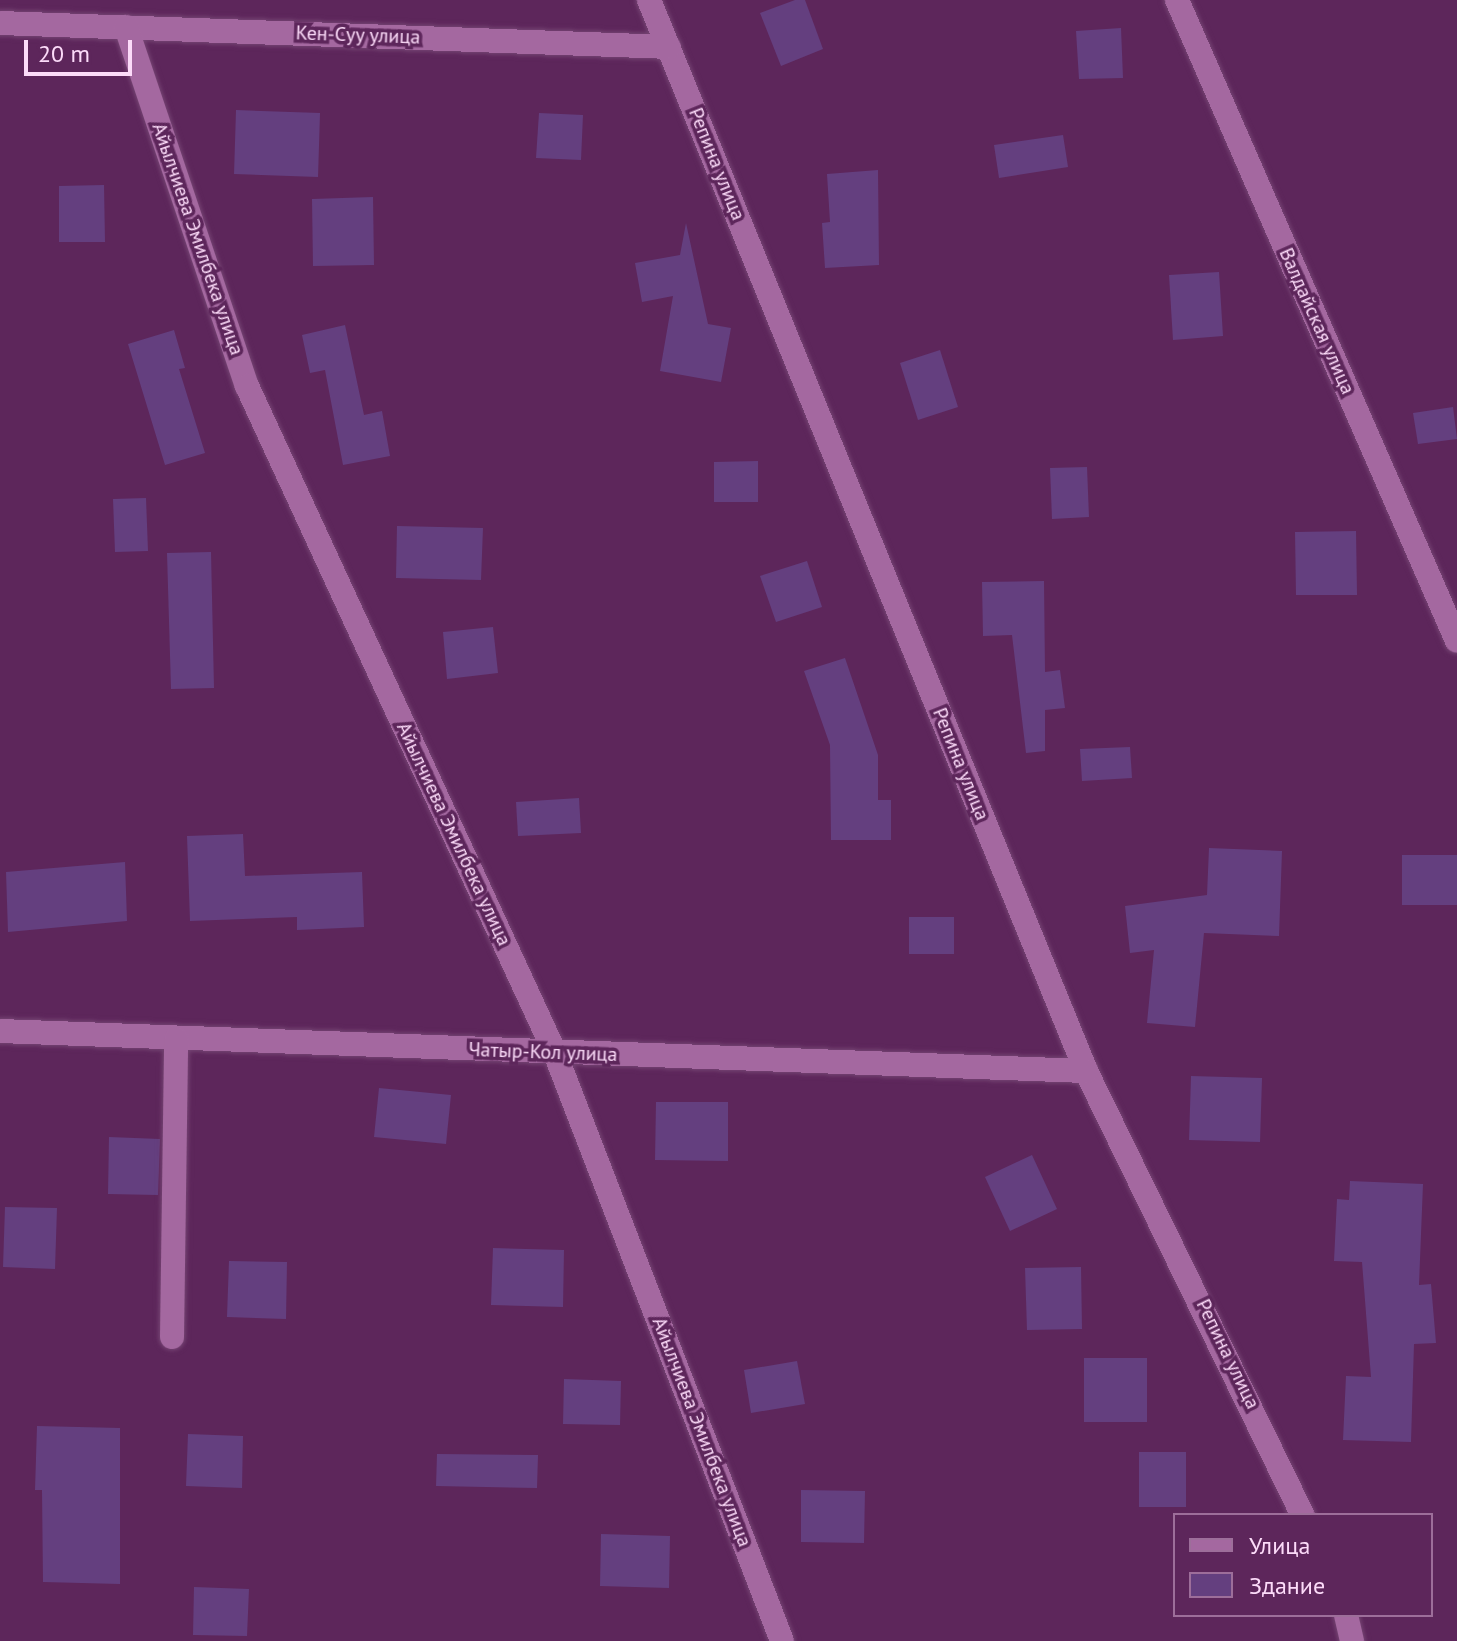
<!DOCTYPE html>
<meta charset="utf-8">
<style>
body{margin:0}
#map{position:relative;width:1457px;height:1641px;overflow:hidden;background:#5d265b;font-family:"PT Sans",sans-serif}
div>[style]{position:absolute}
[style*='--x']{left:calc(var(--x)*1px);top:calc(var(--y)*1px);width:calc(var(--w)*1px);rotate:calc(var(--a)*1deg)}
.building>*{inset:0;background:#643f7f}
.roads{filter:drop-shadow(0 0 2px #754473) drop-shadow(0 0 2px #754473)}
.street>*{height:24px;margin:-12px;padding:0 12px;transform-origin:12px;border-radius:12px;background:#a468a0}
span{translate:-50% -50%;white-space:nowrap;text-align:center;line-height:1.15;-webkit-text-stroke:7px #5d265b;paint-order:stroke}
.street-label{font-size:20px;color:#fcdbf9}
.legend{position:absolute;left:1173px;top:1513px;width:260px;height:104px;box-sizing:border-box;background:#5d265b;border:2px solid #9d6e9a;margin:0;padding:10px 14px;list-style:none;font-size:24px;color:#fcdbf9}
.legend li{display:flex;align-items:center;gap:16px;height:40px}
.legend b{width:40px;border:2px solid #9d6e9a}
.scale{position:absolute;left:24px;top:40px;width:108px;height:36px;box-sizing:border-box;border:4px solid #fcdbf9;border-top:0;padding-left:10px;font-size:24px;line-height:28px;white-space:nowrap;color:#fcdbf9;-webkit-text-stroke:6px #5d265b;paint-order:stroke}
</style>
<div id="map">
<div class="building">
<div style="clip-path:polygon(795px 0,805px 0,823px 49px,781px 66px,760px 13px)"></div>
<div style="clip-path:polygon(1121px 28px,1123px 78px,1079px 79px,1076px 31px)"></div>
<div style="clip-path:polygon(236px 110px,320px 113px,318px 177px,234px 174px)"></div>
<div style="clip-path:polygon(539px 113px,583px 115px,581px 160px,536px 158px)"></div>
<div style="clip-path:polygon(1063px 135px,1068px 167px,999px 178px,994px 145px)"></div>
<div style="clip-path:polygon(878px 170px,879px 265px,825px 268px,822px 223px,830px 222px,827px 174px)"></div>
<div style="clip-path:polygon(104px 185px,105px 242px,59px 242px,59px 186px)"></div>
<div style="clip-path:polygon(373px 197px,374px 265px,313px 266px,312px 199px)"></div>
<div style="clip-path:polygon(686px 223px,708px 324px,731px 328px,721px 382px,660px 371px,673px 296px,642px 302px,635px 263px,680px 255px)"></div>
<div style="clip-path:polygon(1219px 272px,1223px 336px,1173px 340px,1169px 275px)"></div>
<div style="clip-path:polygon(345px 325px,364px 415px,382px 411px,390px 456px,343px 465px,325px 370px,310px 373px,302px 335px)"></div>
<div style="clip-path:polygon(174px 330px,185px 368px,179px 369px,205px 453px,165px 465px,128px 344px)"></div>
<div style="clip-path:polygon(940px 350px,958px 407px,918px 420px,900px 363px)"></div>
<div style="clip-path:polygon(1453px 407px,1457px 439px,1418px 444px,1413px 413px)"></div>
<div style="clip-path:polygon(758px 461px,758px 502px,714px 502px,714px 462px)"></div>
<div style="clip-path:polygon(1087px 467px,1089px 517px,1052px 519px,1050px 468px)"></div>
<div style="clip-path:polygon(146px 498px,148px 551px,115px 552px,113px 499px)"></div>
<div style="clip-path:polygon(397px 526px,483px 528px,481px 580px,396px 578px)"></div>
<div style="clip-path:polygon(1356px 531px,1357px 595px,1296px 595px,1295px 532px)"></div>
<div style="clip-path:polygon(211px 552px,214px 688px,171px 689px,167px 553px)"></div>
<div style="clip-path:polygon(807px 561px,822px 607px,776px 622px,760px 576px)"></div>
<div style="clip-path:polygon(1044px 581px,1045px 672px,1060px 670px,1065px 708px,1045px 710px,1045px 751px,1026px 753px,1012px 635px,983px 636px,982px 582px)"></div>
<div style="clip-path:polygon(493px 627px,498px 673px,447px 679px,443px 632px)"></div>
<div style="clip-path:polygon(845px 658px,878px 755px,878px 800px,891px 800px,891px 840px,831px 840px,830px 745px,804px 671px)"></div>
<div style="clip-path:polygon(1130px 747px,1132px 778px,1082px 781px,1080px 749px)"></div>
<div style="clip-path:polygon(579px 798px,581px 833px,518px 836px,516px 802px)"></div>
<div style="clip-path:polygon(243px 834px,245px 876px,362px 872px,364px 927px,297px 930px,297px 917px,190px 921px,187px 836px)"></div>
<div style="clip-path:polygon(1209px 848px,1282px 851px,1279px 936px,1204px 933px,1195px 1027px,1147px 1023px,1154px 950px,1130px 953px,1125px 906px,1207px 895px)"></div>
<div style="clip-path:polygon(1402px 855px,1457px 855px,1457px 905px,1402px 905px)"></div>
<div style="clip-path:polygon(125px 862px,127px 921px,8px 932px,6px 872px)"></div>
<div style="clip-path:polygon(909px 917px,954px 917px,954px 954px,909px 954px)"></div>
<div style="clip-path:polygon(1191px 1076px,1262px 1078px,1260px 1142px,1189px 1140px)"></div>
<div style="clip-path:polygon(379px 1088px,451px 1095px,446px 1144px,374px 1137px)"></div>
<div style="clip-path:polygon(656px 1102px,728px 1102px,728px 1161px,655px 1160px)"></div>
<div style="clip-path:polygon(109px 1137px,160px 1139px,158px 1195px,108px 1194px)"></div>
<div style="clip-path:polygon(1032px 1155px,1057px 1209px,1010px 1231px,985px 1177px)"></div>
<div style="clip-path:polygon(1350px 1181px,1423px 1184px,1419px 1285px,1431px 1284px,1436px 1343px,1414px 1344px,1411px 1442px,1343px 1440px,1346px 1376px,1371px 1377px,1362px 1262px,1334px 1261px,1337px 1199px,1349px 1200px)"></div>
<div style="clip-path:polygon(5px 1207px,57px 1208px,55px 1269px,3px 1267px)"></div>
<div style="clip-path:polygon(493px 1248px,564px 1250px,563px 1307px,491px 1305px)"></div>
<div style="clip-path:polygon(229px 1261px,287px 1262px,286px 1319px,227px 1317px)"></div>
<div style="clip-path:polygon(1081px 1267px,1082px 1329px,1027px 1330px,1025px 1268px)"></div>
<div style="clip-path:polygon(1084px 1358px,1147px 1358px,1147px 1422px,1084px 1422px)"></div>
<div style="clip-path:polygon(797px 1361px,805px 1404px,751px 1413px,744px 1370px)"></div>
<div style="clip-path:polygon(564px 1379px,621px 1381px,620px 1425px,563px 1424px)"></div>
<div style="clip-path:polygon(37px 1426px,120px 1428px,120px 1584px,43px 1582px,42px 1490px,35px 1490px)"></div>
<div style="clip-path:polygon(188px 1434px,243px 1436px,242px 1488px,186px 1486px)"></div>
<div style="clip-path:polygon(1139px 1452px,1186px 1452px,1186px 1507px,1139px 1507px)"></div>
<div style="clip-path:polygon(437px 1454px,538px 1455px,537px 1488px,436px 1486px)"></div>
<div style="clip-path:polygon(801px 1490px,865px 1491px,864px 1543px,801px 1542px)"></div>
<div style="clip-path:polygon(601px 1534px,670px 1536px,669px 1588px,600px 1586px)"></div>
<div style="clip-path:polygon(194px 1587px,249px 1589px,247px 1636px,193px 1635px)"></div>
</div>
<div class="roads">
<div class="street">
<div style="--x:649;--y:0;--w:1157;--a:67.8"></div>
<div style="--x:1086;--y:1071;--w:494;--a:64"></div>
<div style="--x:1177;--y:0;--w:699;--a:66.4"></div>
<div style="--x:0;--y:23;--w:669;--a:2.05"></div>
<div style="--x:126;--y:27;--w:379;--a:71.4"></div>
<div style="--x:247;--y:386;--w:735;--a:65.21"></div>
<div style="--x:555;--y:1053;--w:630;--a:68.89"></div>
<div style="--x:0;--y:1031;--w:1087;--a:2.11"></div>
<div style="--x:172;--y:1337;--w:298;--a:-89.2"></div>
<div style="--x:1346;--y:1615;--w:27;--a:77"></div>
</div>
</div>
<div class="street-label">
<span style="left:358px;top:35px;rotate:2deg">Кен-Суу улица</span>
<span style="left:717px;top:164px;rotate:68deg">Репина улица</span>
<span style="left:198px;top:239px;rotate:71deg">Айылчиева Эмилбека улица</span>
<span style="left:1317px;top:321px;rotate:66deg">Валдайская улица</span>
<span style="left:961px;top:764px;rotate:68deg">Репина улица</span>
<span style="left:454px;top:834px;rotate:65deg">Айылчиева Эмилбека улица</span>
<span style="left:543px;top:1052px;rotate:2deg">Чатыр-Кол улица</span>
<span style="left:1228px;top:1354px;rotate:64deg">Репина улица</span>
<span style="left:702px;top:1432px;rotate:69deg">Айылчиева Эмилбека улица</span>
</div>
<ul class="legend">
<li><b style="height:10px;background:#a468a0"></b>Улица</li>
<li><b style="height:22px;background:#643f7f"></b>Здание</li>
</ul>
<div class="scale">20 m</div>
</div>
